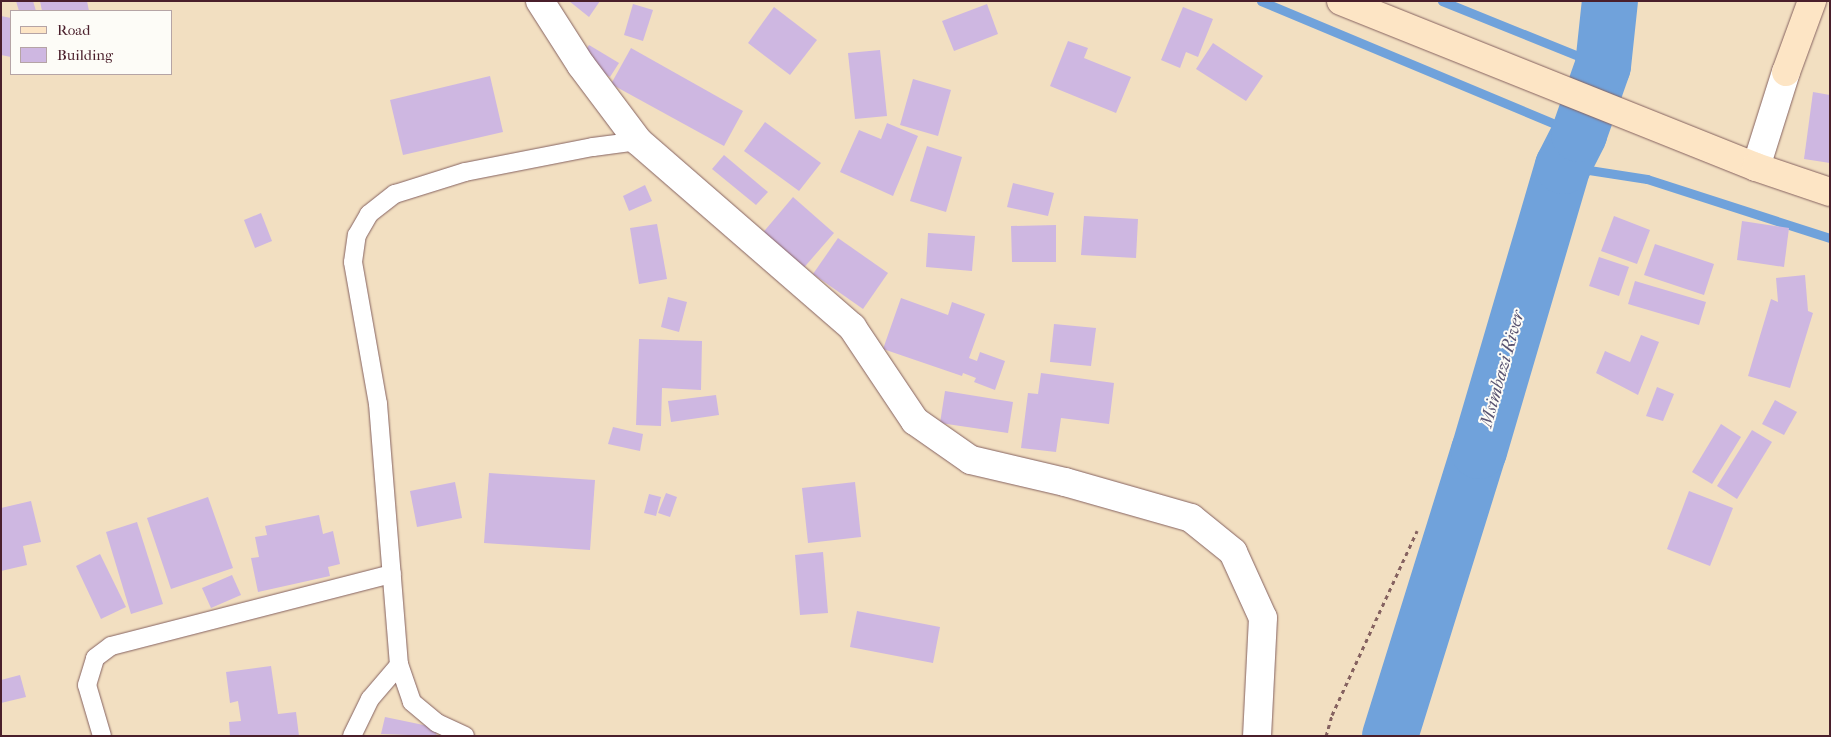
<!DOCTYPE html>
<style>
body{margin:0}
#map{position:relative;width:1831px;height:737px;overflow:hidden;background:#f2dfc1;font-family:"IM FELL French Canon",serif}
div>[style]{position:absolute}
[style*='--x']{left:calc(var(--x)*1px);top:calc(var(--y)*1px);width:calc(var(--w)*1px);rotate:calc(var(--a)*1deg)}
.stream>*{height:9px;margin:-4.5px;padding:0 4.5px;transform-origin:4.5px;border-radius:4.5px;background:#70a2db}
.river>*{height:56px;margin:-28px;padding:0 28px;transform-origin:28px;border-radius:28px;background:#70a2db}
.building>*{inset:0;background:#ceb7e1}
.path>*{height:3px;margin-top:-1.5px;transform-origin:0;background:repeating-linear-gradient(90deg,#856260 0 4px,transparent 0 8px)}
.roads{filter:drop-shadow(0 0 1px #856260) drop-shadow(0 0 1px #856260)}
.lane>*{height:18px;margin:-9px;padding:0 9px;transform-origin:9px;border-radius:9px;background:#fff}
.street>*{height:28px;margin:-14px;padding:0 14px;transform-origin:14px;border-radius:14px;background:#fff}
.secondary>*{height:28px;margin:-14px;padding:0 14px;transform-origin:14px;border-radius:14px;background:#fde5c5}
span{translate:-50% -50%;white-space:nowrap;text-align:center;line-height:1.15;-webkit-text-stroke:4px #fdfcf7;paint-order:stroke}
.water-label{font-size:18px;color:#595371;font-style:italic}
.frame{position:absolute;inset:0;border:2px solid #4a1f2b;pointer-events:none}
.legend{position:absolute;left:10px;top:10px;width:162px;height:65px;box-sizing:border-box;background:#fdfcf7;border:1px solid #b5a4a5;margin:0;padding:6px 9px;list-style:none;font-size:15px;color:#4a1f2b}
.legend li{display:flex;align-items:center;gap:10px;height:25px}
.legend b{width:25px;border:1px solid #b5a4a5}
</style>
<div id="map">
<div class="stream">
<div style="--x:1261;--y:1;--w:345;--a:22.7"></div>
<div style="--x:1442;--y:1;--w:174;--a:22"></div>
<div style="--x:1563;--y:166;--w:85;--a:8.8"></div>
<div style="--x:1647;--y:179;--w:192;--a:17.9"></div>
</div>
<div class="river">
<div style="--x:1390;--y:736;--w:299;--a:-72.7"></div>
<div style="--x:1479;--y:451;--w:297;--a:-73.6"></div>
<div style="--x:1563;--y:166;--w:36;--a:-63"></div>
<div style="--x:1579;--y:134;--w:72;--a:-70.6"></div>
<div style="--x:1603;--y:66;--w:65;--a:-83.9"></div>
</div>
<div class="building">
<div style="clip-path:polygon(16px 1px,33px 1px,36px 11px,19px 11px)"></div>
<div style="clip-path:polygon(40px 1px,87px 1px,89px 11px,42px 11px)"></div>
<div style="clip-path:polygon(569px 1px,600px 1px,589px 17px)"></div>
<div style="clip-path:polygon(633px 4px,653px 10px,643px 41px,624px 35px)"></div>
<div style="clip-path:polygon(987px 4px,998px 34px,954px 51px,942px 21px)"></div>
<div style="clip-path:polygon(774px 7px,817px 40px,790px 75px,748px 43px)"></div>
<div style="clip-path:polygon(1183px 7px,1213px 19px,1198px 57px,1186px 52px,1180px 68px,1161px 60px)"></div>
<div style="clip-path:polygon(1px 16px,11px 18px,11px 57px,1px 55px)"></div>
<div style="clip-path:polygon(1068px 41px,1088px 48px,1084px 58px,1131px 77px,1116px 113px,1050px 86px)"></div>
<div style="clip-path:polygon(1213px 43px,1263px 76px,1246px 101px,1196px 69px)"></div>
<div style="clip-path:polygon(589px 45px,619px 63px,610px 77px,580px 59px)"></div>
<div style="clip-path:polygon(631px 48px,743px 111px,724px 146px,611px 84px)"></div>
<div style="clip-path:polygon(880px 50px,887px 116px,855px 119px,848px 53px)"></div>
<div style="clip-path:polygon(490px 76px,503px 132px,403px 155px,390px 100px)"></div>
<div style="clip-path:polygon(913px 79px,951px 90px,938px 136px,900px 125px)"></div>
<div style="clip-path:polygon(1813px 92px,1830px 95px,1830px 163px,1804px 159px)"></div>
<div style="clip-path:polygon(765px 122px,821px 163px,799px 191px,744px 151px)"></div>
<div style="clip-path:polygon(887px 123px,918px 136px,893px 196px,840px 172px,859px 130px,881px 139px)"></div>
<div style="clip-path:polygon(927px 146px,962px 157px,946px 212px,910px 201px)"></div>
<div style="clip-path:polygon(724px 155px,768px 192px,756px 205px,712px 169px)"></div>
<div style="clip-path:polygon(1013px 183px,1054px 193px,1048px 216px,1007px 207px)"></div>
<div style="clip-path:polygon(645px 185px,652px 201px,629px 211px,623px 196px)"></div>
<div style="clip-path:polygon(793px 197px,834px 233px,801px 271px,760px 236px)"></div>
<div style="clip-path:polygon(261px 213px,272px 241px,255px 248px,244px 220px)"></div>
<div style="clip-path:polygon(1084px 216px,1138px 219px,1136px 258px,1081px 255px)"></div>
<div style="clip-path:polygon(1614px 216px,1650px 230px,1637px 264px,1601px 251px)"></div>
<div style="clip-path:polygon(1742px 221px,1789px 228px,1784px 267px,1737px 260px)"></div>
<div style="clip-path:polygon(657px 224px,667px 279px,639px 284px,630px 228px)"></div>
<div style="clip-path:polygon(1056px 225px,1056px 262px,1012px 262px,1011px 226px)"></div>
<div style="clip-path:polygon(928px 233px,975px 236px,972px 271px,926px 267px)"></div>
<div style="clip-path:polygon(838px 238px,888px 273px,863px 309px,813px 274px)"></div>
<div style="clip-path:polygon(1655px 244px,1714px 264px,1704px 295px,1644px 275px)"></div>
<div style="clip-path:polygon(1599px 257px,1629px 267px,1619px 296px,1589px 286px)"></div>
<div style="clip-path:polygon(1805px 275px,1808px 311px,1813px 313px,1790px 388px,1748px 376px,1771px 299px,1778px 302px,1776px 278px)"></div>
<div style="clip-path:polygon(1635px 281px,1706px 302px,1699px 325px,1628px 304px)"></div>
<div style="clip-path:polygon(668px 297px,687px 302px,679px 332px,661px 327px)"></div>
<div style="clip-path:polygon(901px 298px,948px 315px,952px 302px,985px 314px,969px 358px,977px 361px,980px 352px,1005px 361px,995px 390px,974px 382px,976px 378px,963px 373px,962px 376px,883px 349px)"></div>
<div style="clip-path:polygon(1054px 324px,1096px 328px,1091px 366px,1050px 362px)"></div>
<div style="clip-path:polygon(1641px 335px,1659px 342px,1638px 395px,1596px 373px,1605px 351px,1630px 362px)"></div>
<div style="clip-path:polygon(639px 339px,702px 341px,701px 390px,662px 388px,661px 426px,636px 425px)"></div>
<div style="clip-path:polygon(1041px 373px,1114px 383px,1109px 424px,1061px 418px,1056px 452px,1021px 448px,1028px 393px,1038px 394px)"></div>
<div style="clip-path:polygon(1657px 387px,1674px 394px,1663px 421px,1646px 416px)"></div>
<div style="clip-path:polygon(945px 391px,1013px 402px,1008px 433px,940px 423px)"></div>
<div style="clip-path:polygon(716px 395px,719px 415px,671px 422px,668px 401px)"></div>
<div style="clip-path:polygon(1775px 400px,1797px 412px,1784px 435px,1762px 424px)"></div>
<div style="clip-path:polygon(1721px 424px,1741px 437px,1712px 484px,1692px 472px)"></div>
<div style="clip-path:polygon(613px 427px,643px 434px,640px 451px,608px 444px)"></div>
<div style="clip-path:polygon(1752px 430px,1772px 442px,1737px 499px,1717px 486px)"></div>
<div style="clip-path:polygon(489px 473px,595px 480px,590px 550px,484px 543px)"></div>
<div style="clip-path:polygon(455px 482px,462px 518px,417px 527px,410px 491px)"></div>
<div style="clip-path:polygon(855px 482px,861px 537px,808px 543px,802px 488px)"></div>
<div style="clip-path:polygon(1689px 491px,1733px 508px,1710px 566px,1667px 549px)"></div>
<div style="clip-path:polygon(666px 493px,677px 497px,670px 517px,658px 513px)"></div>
<div style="clip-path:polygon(649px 494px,661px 497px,656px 516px,644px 513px)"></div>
<div style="clip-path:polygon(208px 497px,233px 568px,171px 589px,147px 518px)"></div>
<div style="clip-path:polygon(31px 501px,41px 542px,23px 546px,27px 565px,1px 571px,1px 508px)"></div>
<div style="clip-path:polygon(319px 515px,323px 534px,333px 531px,340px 564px,328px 567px,330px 576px,258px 592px,251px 558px,259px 557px,255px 537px,267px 535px,265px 526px)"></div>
<div style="clip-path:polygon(137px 522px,163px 604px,131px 614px,106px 532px)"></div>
<div style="clip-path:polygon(823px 552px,828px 613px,800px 615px,795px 555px)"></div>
<div style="clip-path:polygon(100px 554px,126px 607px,101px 619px,76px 566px)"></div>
<div style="clip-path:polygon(232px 575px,241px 595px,211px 608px,202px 588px)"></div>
<div style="clip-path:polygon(857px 611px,940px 627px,933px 663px,850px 647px)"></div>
<div style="clip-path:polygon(271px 666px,278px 714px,296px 712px,299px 736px,230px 736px,229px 722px,241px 721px,238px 701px,230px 703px,226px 672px)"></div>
<div style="clip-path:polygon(20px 675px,26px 697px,1px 703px,1px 680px)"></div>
<div style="clip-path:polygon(385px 717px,438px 728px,436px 736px,381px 734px)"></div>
</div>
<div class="path">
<div style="--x:1326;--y:736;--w:22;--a:-74"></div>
<div style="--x:1332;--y:715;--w:203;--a:-65.2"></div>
</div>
<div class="roads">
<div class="lane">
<div style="--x:102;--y:736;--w:53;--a:-106.4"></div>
<div style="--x:87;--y:685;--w:28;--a:-73"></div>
<div style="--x:95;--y:658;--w:20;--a:-37"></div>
<div style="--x:111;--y:646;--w:290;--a:-14.4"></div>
<div style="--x:352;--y:736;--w:41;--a:-64.1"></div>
<div style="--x:370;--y:699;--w:45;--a:-49.5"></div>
<div style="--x:465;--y:736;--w:31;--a:-155"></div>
<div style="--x:437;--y:723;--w:33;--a:-140"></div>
<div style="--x:412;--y:702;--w:39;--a:-109"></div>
<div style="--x:399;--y:665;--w:262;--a:-94.6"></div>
<div style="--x:378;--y:404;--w:144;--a:-100"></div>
<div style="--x:353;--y:262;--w:27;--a:-82"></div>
<div style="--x:357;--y:235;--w:24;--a:-60"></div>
<div style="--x:369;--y:214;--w:33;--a:-38"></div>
<div style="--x:395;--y:194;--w:73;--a:-17.4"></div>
<div style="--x:465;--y:172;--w:130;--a:-11.1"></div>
<div style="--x:593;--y:147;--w:45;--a:-7.6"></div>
</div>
<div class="street">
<div style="--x:540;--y:1;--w:76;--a:57.4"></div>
<div style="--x:581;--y:65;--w:95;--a:53.1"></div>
<div style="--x:638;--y:141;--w:284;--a:41"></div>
<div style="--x:852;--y:327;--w:113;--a:56.2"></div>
<div style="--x:915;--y:421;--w:68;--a:34.9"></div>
<div style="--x:971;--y:460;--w:97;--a:13.2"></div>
<div style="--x:1065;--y:482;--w:131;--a:15.9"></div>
<div style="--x:1191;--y:518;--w:54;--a:39"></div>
<div style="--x:1233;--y:552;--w:72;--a:65.6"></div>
<div style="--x:1263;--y:618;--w:118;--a:92.9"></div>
<div style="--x:1756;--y:167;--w:100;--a:-72.5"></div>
</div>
<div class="secondary">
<div style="--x:1341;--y:1;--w:447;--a:21.8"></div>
<div style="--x:1756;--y:167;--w:78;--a:18.7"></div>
<div style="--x:1786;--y:72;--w:76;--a:-69.9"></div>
</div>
</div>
<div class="water-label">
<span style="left:1503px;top:369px;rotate:-74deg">Msimbazi River</span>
</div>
<div class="frame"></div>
<ul class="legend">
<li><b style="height:6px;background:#fde5c5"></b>Road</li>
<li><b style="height:14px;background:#ceb7e1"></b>Building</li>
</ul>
</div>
